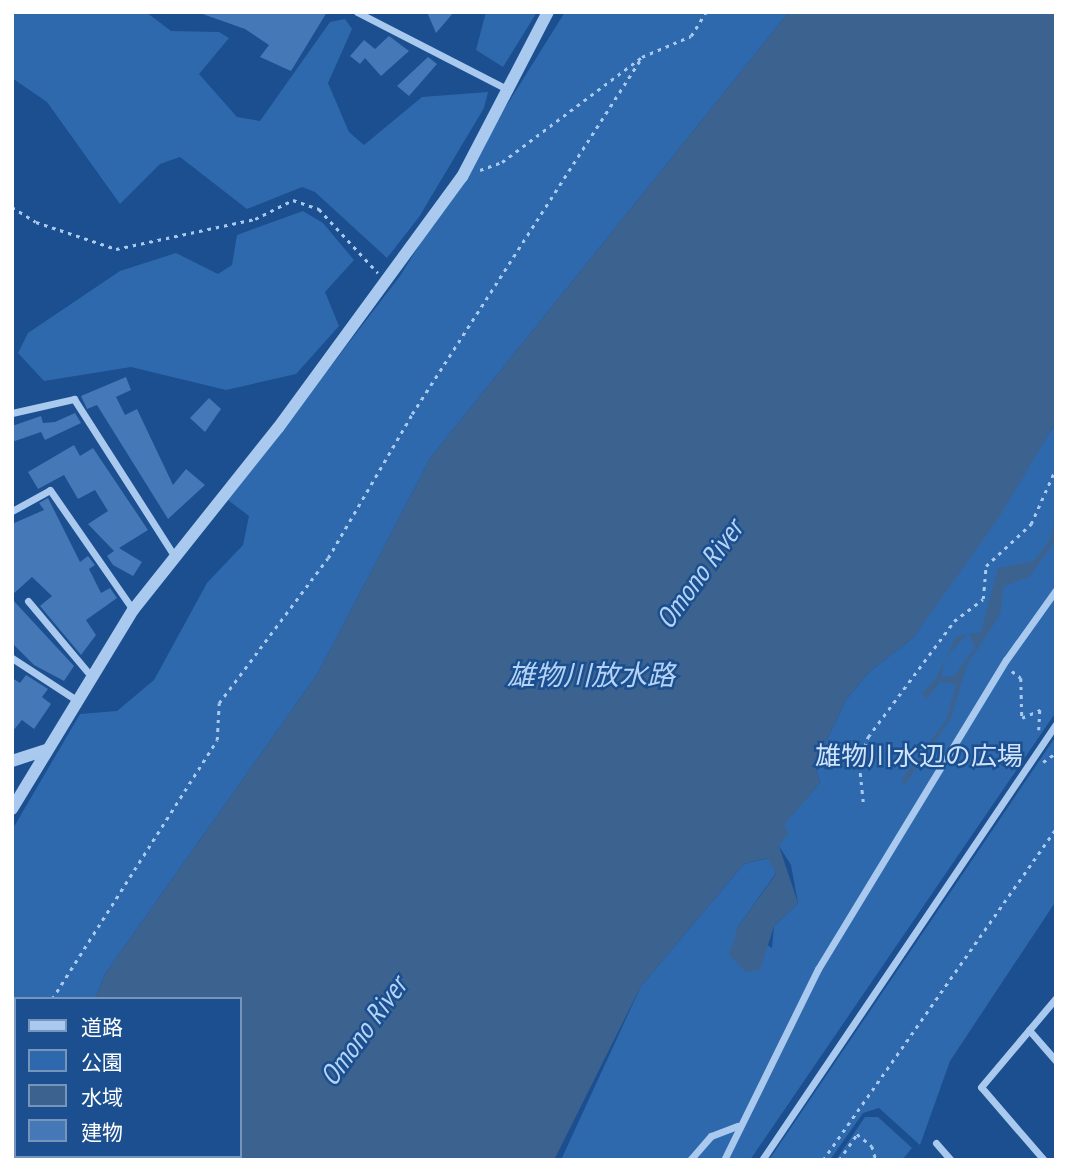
<!DOCTYPE html>
<meta charset="utf-8">
<style>
body{margin:0}
#map{position:relative;width:1068px;height:1172px;overflow:hidden;background:#1b4f8f;font-family:"PT Sans Narrow","Noto Sans JP",sans-serif}
div>[style]{position:absolute}
[style*='--x']{left:calc(var(--x)*1px);top:calc(var(--y)*1px);width:calc(var(--w)*1px);rotate:calc(var(--a)*1deg)}
.green>*{inset:0;background:#2e69ad}
.water>*{inset:0;background:#3c6290}
.building>*{inset:0;background:#4478b7}
.path>*{height:2.5px;margin-top:-1.25px;transform-origin:0;background:repeating-linear-gradient(90deg,#a9c9ee 0 3.5px,transparent 0 8.5px)}
.minor>*{height:7px;margin:-3.5px;padding:0 3.5px;transform-origin:3.5px;border-radius:3.5px;background:#a9c9ee}
.tertiary>*{height:12px;margin:-6px;padding:0 6px;transform-origin:6px;border-radius:6px;background:#a9c9ee}
span{translate:-50% -50%;white-space:nowrap;text-align:center;line-height:1.15;-webkit-text-stroke:5px #1b4f8f;paint-order:stroke}
.park-label{font-size:26px;color:#cfe3fa}
.water-label{font-size:28px;color:#b5d3f5;font-style:italic}
.frame{position:absolute;inset:0;border:14px solid #fff;pointer-events:none}
.legend{position:absolute;left:14px;top:997px;width:228px;height:161px;box-sizing:border-box;background:#1b4f8f;border:2px solid #7695bc;margin:0;padding:9px 12px;list-style:none;font-size:21px;color:#fff}
.legend li{display:flex;align-items:center;gap:14px;height:35px}
.legend b{width:35px;border:2px solid #7695bc}
</style>
<div id="map">
<div class="green">
<div style="clip-path:polygon(12px 12px,146px 12px,171px 31px,219px 32px,229px 38px,199px 74px,237px 117px,260px 121px,330px 22px,345px 19px,352px 29px,328px 83px,349px 132px,364px 145px,422px 97px,488px 92px,484px 108px,419px 217px,387px 258px,315px 192px,302px 187px,247px 209px,180px 157px,160px 164px,120px 204px,47px 102px,12px 78px)"></div>
<div style="clip-path:polygon(486px 12px,537px 12px,503px 67px,476px 50px)"></div>
<div style="clip-path:polygon(565px 12px,789px 12px,431px 457px,318px 673px,105px 974px,95px 999px,16px 999px,16px 1156px,23px 1156px,12px 1160px,12px 830px,80px 714px,117px 711px,154px 680px,207px 583px,243px 545px,249px 516px,228px 500px,400px 276px)"></div>
<div style="clip-path:polygon(303px 211px,323px 223px,354px 260px,325px 292px,339px 326px,296px 374px,226px 390px,131px 367px,44px 381px,18px 353px,28px 333px,120px 271px,176px 253px,218px 274px,232px 265px,237px 235px)"></div>
<div style="clip-path:polygon(1056px 423px,1056px 712px,750px 1160px,561px 1160px,641px 986px,744px 864px,769px 858px,776px 873px,738px 927px,772px 948px,774px 926px,798px 903px,791px 865px,779px 846px,783px 825px,820px 783px,815px 765px,846px 700px,870px 671px,913px 638px)"></div>
<div style="clip-path:polygon(1056px 736px,1056px 901px,950px 1061px,920px 1145px,879px 1108px,863px 1113px,830px 1160px,769px 1160px)"></div>
<div style="clip-path:polygon(865px 1117px,878px 1117px,912px 1148px,902px 1160px,836px 1160px)"></div>
</div>
<div class="water">
<div style="clip-path:polygon(789px 12px,1056px 12px,1056px 422px,998px 519px,913px 638px,870px 671px,846px 700px,815px 765px,820px 783px,784px 825px,789px 832px,779px 846px,798px 903px,774px 926px,760px 970px,746px 972px,729px 955px,738px 927px,776px 874px,768px 858px,744px 864px,641px 986px,554px 1160px,21px 1160px,240px 1156px,240px 999px,95px 999px,105px 974px,318px 673px,431px 457px)"></div>
<div style="clip-path:polygon(evenodd,1056px 508px,1056px 540px,1029px 577px,1004px 586px,1000px 615px,967px 665px,951px 718px,904px 786px,902px 779px,946px 720px,956px 685px,941px 681px,927px 699px,922px 693px,936px 679px,956px 636px,981px 632px,998px 568px,1034px 561px,1051px 538px,1056px 508px,968px 633px,975px 647px,955px 675px,942px 678px,944px 660px,968px 633px)"></div>
</div>
<div class="building">
<div style="clip-path:polygon(197px 12px,327px 12px,291px 71px,260px 57px,269px 45px,245px 29px)"></div>
<div style="clip-path:polygon(427px 12px,454px 12px,436px 33px)"></div>
<div style="clip-path:polygon(389px 36px,409px 51px,381px 76px,365px 58px,360px 64px,350px 56px,364px 40px,375px 49px)"></div>
<div style="clip-path:polygon(428px 57px,437px 64px,409px 96px,397px 86px)"></div>
<div style="clip-path:polygon(126px 377px,131px 390px,116px 397px,125px 415px,137px 409px,173px 485px,186px 469px,205px 485px,168px 519px,97px 405px,87px 409px,81px 396px)"></div>
<div style="clip-path:polygon(209px 398px,221px 409px,205px 432px,190px 418px)"></div>
<div style="clip-path:polygon(75px 413px,81px 423px,45px 440px,41px 432px,12px 442px,12px 426px,41px 416px,43px 423px,55px 422px)"></div>
<div style="clip-path:polygon(74px 445px,80px 456px,93px 448px,148px 530px,119px 548px,142px 562px,133px 576px,113px 565px,107px 556px,114px 551px,88px 524px,108px 511px,95px 490px,78px 499px,64px 475px,38px 489px,28px 472px)"></div>
<div style="clip-path:polygon(48px 498px,80px 562px,88px 556px,95px 565px,89px 569px,101px 593px,110px 588px,117px 598px,86px 620px,96px 635px,81px 655px,40px 606px,52px 596px,32px 577px,12px 595px,12px 524px,44px 510px,39px 503px)"></div>
<div style="clip-path:polygon(12px 599px,74px 666px,64px 681px,34px 665px,12px 643px)"></div>
<div style="clip-path:polygon(26px 675px,48px 689px,42px 697px,51px 704px,34px 729px,22px 720px,12px 732px,12px 678px,20px 683px)"></div>
</div>
<div class="path">
<div style="--x:480;--y:170;--w:23;--a:-20"></div>
<div style="--x:502;--y:162;--w:175;--a:-36.9"></div>
<div style="--x:642;--y:57;--w:53;--a:-23.2"></div>
<div style="--x:691;--y:36;--w:28;--a:-58"></div>
<div style="--x:12;--y:207;--w:28;--a:32"></div>
<div style="--x:36;--y:222;--w:84;--a:18.6"></div>
<div style="--x:116;--y:249;--w:142;--a:-12.2"></div>
<div style="--x:255;--y:219;--w:42;--a:-26.6"></div>
<div style="--x:293;--y:200;--w:28;--a:19"></div>
<div style="--x:319;--y:209;--w:87;--a:47.3"></div>
<div style="--x:1012;--y:671;--w:11;--a:38"></div>
<div style="--x:1021;--y:678;--w:40;--a:88.6"></div>
<div style="--x:1022;--y:718;--w:20;--a:-24"></div>
<div style="--x:1040;--y:710;--w:20;--a:93"></div>
<div style="--x:1043;--y:762;--w:16;--a:-35"></div>
<div style="--x:863;--y:802;--w:39;--a:-96"></div>
<div style="--x:859;--y:763;--w:28;--a:-71"></div>
<div style="--x:868;--y:737;--w:144;--a:-53.4"></div>
<div style="--x:954;--y:621;--w:36;--a:-37"></div>
<div style="--x:983;--y:599;--w:33;--a:-85"></div>
<div style="--x:986;--y:566;--w:62;--a:-43"></div>
<div style="--x:1031;--y:524;--w:61;--a:-65.9"></div>
<div style="--x:52;--y:999;--w:307;--a:-57.5"></div>
<div style="--x:217;--y:740;--w:37;--a:-87"></div>
<div style="--x:219;--y:703;--w:181;--a:-53.1"></div>
<div style="--x:328;--y:558;--w:167;--a:-59.7"></div>
<div style="--x:412;--y:414;--w:425;--a:-57.2"></div>
<div style="--x:12;--y:1094;--w:11;--a:-68"></div>
<div style="--x:823;--y:1160;--w:405;--a:-54.9"></div>
<div style="--x:839;--y:1160;--w:32;--a:-55"></div>
<div style="--x:857;--y:1134;--w:19;--a:39"></div>
<div style="--x:872;--y:1146;--w:15;--a:74"></div>
</div>
<div class="minor">
<div style="--x:357;--y:12;--w:171;--a:27.2"></div>
<div style="--x:12;--y:413;--w:64;--a:-12.7"></div>
<div style="--x:74;--y:399;--w:184;--a:57.4"></div>
<div style="--x:12;--y:511;--w:43;--a:-28.9"></div>
<div style="--x:50;--y:490;--w:146;--a:55.3"></div>
<div style="--x:28;--y:601;--w:97;--a:50"></div>
<div style="--x:12;--y:658;--w:75;--a:33.1"></div>
<div style="--x:1029;--y:1030;--w:41;--a:48.9"></div>
<div style="--x:936;--y:1143;--w:23;--a:49"></div>
<div style="--x:690;--y:1160;--w:32;--a:-49"></div>
<div style="--x:711;--y:1136;--w:28;--a:-21"></div>
<div style="--x:724;--y:1160;--w:213;--a:-63.8"></div>
<div style="--x:818;--y:969;--w:362;--a:-58.7"></div>
<div style="--x:1006;--y:660;--w:86;--a:-54.5"></div>
<div style="--x:762;--y:1160;--w:526;--a:-56.01"></div>
<div style="--x:1044;--y:1160;--w:96;--a:-130.8"></div>
<div style="--x:981;--y:1087;--w:116;--a:-49.9"></div>
</div>
<div class="tertiary">
<div style="--x:12;--y:761;--w:36;--a:-18"></div>
<div style="--x:12;--y:809;--w:233;--a:-58.7"></div>
<div style="--x:133;--y:610;--w:233;--a:-51.5"></div>
<div style="--x:278;--y:428;--w:311;--a:-53.8"></div>
<div style="--x:462;--y:177;--w:186;--a:-62.5"></div>
</div>
<div class="park-label">
<span style="left:919px;top:756px">雄物川水辺の広場</span>
</div>
<div class="water-label">
<span style="left:699px;top:574px;rotate:-54deg">Omono River</span>
<span style="left:591px;top:675px">雄物川放水路</span>
<span style="left:363px;top:1031px;rotate:-54deg">Omono River</span>
</div>
<div class="frame"></div>
<ul class="legend">
<li><b style="height:9px;background:#a9c9ee"></b>道路</li>
<li><b style="height:19px;background:#2e69ad"></b>公園</li>
<li><b style="height:19px;background:#3c6290"></b>水域</li>
<li><b style="height:19px;background:#4478b7"></b>建物</li>
</ul>
</div>
